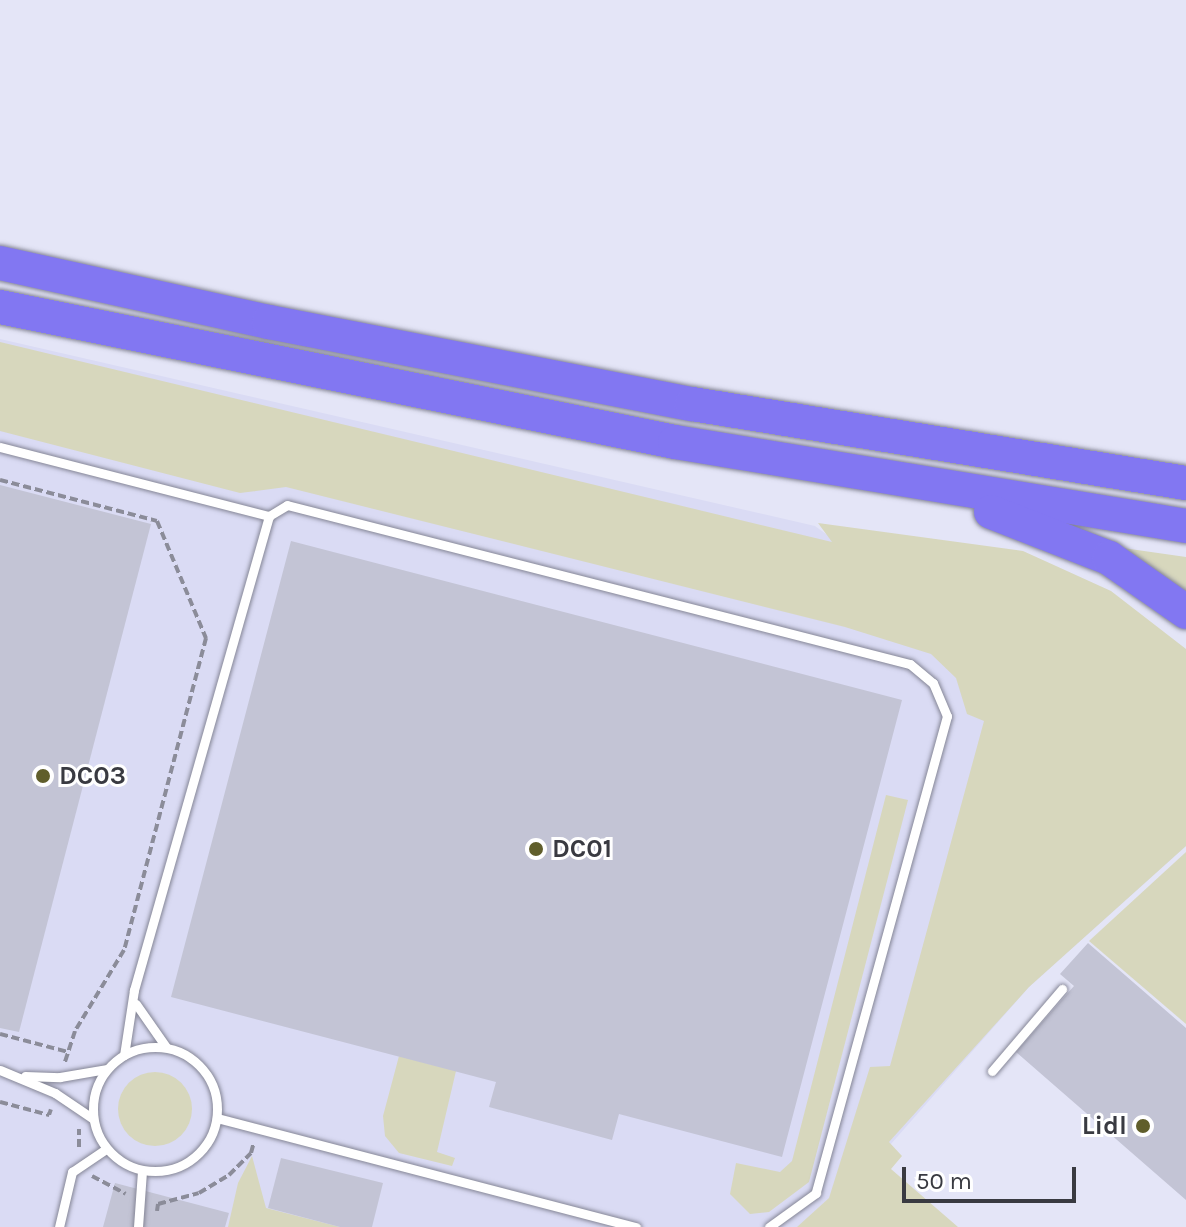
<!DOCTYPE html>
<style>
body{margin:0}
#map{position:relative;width:1186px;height:1227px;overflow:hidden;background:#e4e5f7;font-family:Karla,sans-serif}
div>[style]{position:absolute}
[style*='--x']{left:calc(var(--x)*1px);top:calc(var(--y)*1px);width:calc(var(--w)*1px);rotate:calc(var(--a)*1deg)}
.built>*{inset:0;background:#dadbf4}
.green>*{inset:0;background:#d7d7bd}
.round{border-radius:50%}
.building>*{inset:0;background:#c3c4d5}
.path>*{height:4px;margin-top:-2px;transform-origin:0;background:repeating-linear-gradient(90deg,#8b8c99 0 8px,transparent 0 12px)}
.roads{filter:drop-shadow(0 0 2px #858696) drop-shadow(0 0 2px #858696)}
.lane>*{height:9px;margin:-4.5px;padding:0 4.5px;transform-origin:4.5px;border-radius:4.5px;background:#fff}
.lane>.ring{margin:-4.5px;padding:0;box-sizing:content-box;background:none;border:9px solid #fff;border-radius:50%}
.highway>*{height:34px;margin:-17px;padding:0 17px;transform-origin:17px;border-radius:17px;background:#8277f2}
.dots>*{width:22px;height:22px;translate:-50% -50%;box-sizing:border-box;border:4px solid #fff;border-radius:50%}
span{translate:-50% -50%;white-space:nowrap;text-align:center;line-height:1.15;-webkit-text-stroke:6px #fff;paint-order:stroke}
.poi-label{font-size:26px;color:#393a41;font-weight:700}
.left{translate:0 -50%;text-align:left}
.right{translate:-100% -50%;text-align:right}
.scale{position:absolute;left:902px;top:1167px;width:174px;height:36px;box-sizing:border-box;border:4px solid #393a41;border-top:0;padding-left:10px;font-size:24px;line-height:28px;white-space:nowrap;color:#393a41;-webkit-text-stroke:6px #fff;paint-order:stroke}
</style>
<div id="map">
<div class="built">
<div style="clip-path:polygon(0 339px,815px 526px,1186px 796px,1186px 846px,1029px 987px,818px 1227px,0 1227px)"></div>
</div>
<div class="green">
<div style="clip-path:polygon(0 342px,832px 542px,818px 523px,1023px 551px,1111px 591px,1186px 649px,1186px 846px,1029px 987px,889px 1142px,902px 1156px,891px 1169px,958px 1227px,797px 1227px,829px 1198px,870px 1067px,890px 1066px,984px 721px,967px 714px,956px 678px,931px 654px,845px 627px,286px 487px,240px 493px,0 431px)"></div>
<div style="clip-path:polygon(1123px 548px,1186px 557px,1186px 599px)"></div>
<div style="clip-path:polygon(886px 795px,908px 800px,809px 1182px,769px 1212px,750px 1214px,730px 1194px,736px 1163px,780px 1172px,792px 1161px)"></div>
<div style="clip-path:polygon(1186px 852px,1186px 1024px,1089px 941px)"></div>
<div style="clip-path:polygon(399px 1056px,456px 1071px,437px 1152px,455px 1158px,452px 1166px,399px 1153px,385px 1136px,383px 1116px)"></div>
<div class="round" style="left:118px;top:1072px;width:74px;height:74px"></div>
<div style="clip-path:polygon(252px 1156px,266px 1208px,340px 1227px,228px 1227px,238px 1183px)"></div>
</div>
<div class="building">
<div style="clip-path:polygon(0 485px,151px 524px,19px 1032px,0 1028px)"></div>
<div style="clip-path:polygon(291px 541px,902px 700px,782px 1157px,619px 1114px,612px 1140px,489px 1107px,496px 1082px,171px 997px)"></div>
<div style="clip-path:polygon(1088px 943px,1186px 1028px,1186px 1200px,1016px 1052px,1074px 986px,1060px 974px)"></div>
<div style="clip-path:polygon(281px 1158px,383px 1183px,372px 1227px,340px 1227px,268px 1208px)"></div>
<div style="clip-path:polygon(115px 1183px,229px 1213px,225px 1227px,103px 1227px)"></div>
</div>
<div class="path">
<div style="--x:0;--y:480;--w:162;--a:14.6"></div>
<div style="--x:157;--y:521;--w:127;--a:67.3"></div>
<div style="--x:206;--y:638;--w:323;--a:104.7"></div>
<div style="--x:124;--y:950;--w:95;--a:121.2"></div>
<div style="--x:75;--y:1031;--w:33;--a:108"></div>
<div style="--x:0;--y:1034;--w:70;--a:14.8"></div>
<div style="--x:0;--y:1102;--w:51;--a:14.9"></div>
<div style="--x:49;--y:1115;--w:6;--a:-72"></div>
<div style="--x:79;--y:1147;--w:18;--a:-90"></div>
<div style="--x:92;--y:1176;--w:38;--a:28"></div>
<div style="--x:157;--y:1211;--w:7;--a:-82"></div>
<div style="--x:158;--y:1204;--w:42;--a:-15"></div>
<div style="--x:199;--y:1193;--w:35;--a:-31"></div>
<div style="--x:229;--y:1175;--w:31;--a:-45"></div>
<div style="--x:251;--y:1153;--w:11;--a:-75"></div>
</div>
<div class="roads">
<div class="lane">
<div style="--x:0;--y:447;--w:278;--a:14.4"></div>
<div style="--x:269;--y:516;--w:493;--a:105.9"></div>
<div style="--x:134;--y:990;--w:66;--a:98.7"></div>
<div style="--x:269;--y:516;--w:21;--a:-31"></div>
<div style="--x:287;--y:505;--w:643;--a:14.32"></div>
<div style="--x:910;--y:664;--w:30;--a:40"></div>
<div style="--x:933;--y:683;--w:36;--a:67"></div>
<div style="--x:947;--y:716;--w:495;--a:105.4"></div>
<div style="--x:816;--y:1193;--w:58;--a:144.1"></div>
<div style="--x:136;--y:1004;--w:52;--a:55.1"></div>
<div class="ring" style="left:93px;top:1047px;width:115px;height:115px"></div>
<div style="--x:0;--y:1070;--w:60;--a:22.7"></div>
<div style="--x:55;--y:1093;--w:45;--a:34"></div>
<div style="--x:992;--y:1071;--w:108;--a:-49.5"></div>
<div style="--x:25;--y:1076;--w:35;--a:2"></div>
<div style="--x:60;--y:1077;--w:48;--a:-9.7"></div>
<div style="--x:217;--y:1118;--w:433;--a:14.6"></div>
<div style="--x:59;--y:1227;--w:57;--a:-76.7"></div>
<div style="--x:72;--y:1172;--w:41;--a:-34.1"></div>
<div style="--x:138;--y:1227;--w:56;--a:-85.9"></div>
</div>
<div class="highway">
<div style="--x:0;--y:263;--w:275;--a:12.4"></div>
<div style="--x:269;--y:322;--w:431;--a:11"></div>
<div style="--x:692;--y:404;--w:500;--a:9.09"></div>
<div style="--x:0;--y:307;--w:688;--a:11.31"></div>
<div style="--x:675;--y:442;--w:518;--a:9.33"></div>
<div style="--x:991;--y:512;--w:127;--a:21.3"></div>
<div style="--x:1109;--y:558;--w:94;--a:35"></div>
</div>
</div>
<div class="dots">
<div style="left:43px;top:776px;background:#605e2b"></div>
<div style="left:536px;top:849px;background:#605e2b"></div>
<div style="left:1143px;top:1126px;background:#605e2b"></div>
</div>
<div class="poi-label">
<span class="left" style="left:59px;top:776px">DC03</span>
<span class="left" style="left:552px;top:849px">DC01</span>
<span class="right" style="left:1127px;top:1126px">Lidl</span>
</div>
<div class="scale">50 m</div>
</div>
